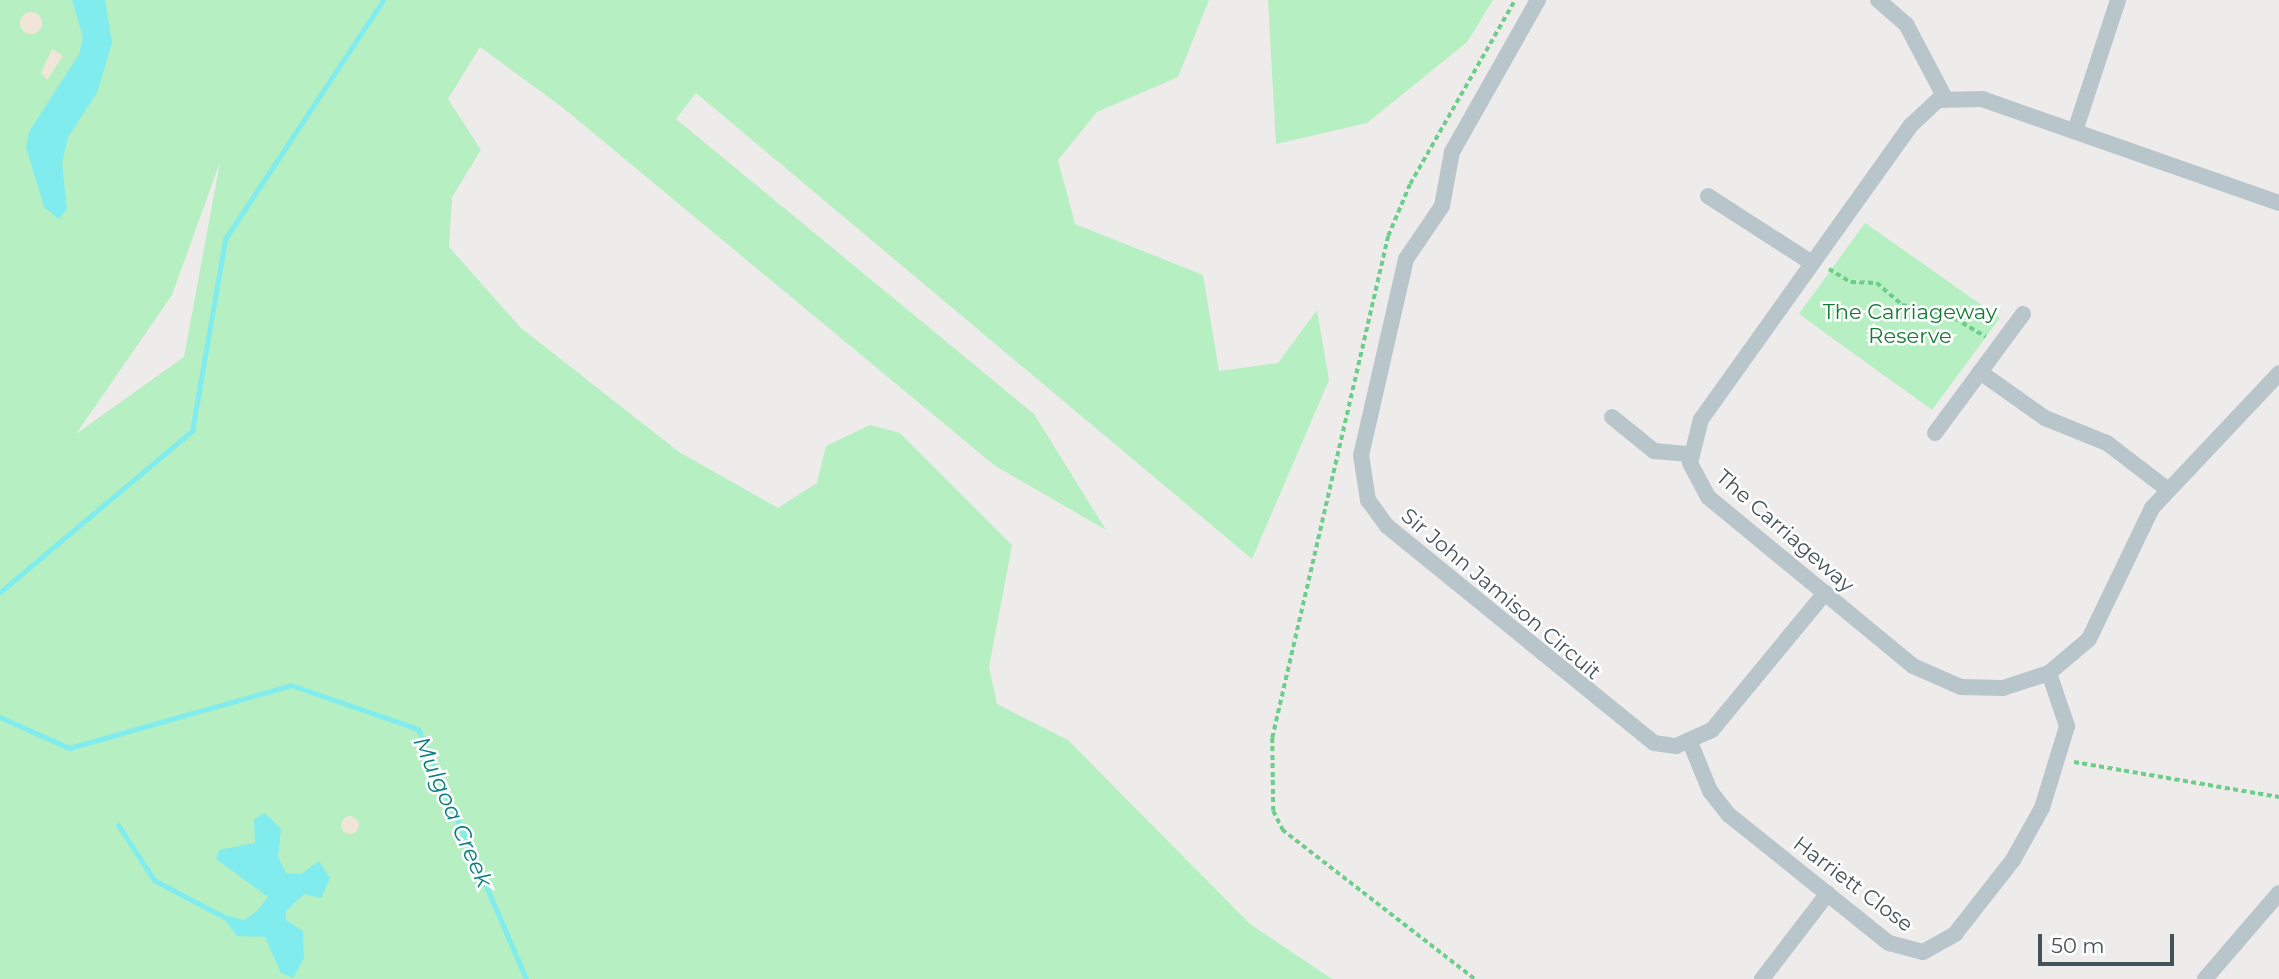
<!DOCTYPE html>
<style>
body{margin:0}
#map{position:relative;width:2279px;height:979px;overflow:hidden;background:#eeebeb;font-family:Montserrat,sans-serif}
div>[style]{position:absolute}
[style*='--x']{left:calc(var(--x)*1px);top:calc(var(--y)*1px);width:calc(var(--w)*1px);rotate:calc(var(--a)*1deg)}
.green>*{inset:0;background:#b6efc1}
.sand>*{inset:0;background:#f1e5da}
.round{border-radius:50%}
.water>*{inset:0;background:#81ecee}
.stream>*{height:5px;margin:-2.5px;padding:0 2.5px;transform-origin:2.5px;border-radius:2.5px;background:#81ecee}
.path>*{height:3.5px;margin-top:-1.75px;transform-origin:0;background:repeating-linear-gradient(90deg,#6dcd8b 0 5px,transparent 0 8.5px)}
.minor>*{height:16px;margin:-8px;padding:0 8px;transform-origin:8px;border-radius:8px;background:#b8c6cc}
span{translate:-50% -50%;white-space:nowrap;text-align:center;line-height:1.15;-webkit-text-stroke:5px #fff;paint-order:stroke}
.park-label{font-size:21px;color:#137b33}
.street-label{font-size:21px;color:#435359}
.water-label{font-size:23px;color:#0a8082;font-style:italic}
.scale{position:absolute;left:2038px;top:934px;width:136px;height:32px;box-sizing:border-box;border:4px solid #435359;border-top:0;padding-left:9px;font-size:21px;line-height:24px;white-space:nowrap;color:#435359;-webkit-text-stroke:5px #fff;paint-order:stroke}
</style>
<div id="map">
<div class="green">
<div style="clip-path:polygon(evenodd,0 0,1209px 0,1178px 77px,1097px 112px,1058px 160px,1075px 224px,1203px 275px,1219px 371px,1278px 363px,1317px 310px,1329px 380px,1252px 559px,696px 93px,676px 119px,1034px 414px,1106px 530px,994px 465px,562px 107px,480px 47px,448px 99px,481px 150px,452px 197px,449px 247px,521px 328px,679px 452px,778px 508px,817px 483px,826px 446px,870px 425px,900px 433px,1012px 545px,989px 667px,997px 704px,1068px 740px,1250px 924px,1332px 979px,0 979px,0 0,220px 162px,184px 357px,76px 434px,172px 295px,220px 162px)"></div>
<div style="clip-path:polygon(1268px 0,1493px 0,1467px 42px,1367px 123px,1276px 144px)"></div>
<div style="clip-path:polygon(1865px 223px,2000px 318px,1932px 410px,1799px 314px)"></div>
</div>
<div class="sand">
<div class="round" style="left:20px;top:12px;width:22px;height:22px"></div>
<div style="clip-path:polygon(52px 49px,63px 56px,47px 80px,41px 73px)"></div>
<div class="round" style="left:341px;top:816px;width:18px;height:18px"></div>
</div>
<div class="water">
<div style="clip-path:polygon(72px 0,105px 0,112px 43px,97px 93px,68px 137px,62px 163px,67px 209px,59px 219px,44px 207px,26px 147px,29px 132px,79px 54px,83px 37px)"></div>
<div style="clip-path:polygon(265px 813px,281px 829px,278px 857px,286px 873px,301px 874px,319px 861px,330px 878px,321px 898px,304px 894px,286px 911px,286px 920px,303px 931px,304px 958px,293px 978px,281px 973px,265px 937px,237px 936px,227px 923px,228px 916px,244px 920px,256px 912px,268px 897px,216px 859px,219px 850px,255px 843px,254px 819px)"></div>
</div>
<div class="stream">
<div style="--x:0;--y:592;--w:251;--a:-40"></div>
<div style="--x:192;--y:431;--w:195;--a:-80.2"></div>
<div style="--x:225;--y:239;--w:287;--a:-56.5"></div>
<div style="--x:0;--y:717;--w:76;--a:24.2"></div>
<div style="--x:69;--y:748;--w:231;--a:-15.8"></div>
<div style="--x:291;--y:685;--w:134;--a:19.1"></div>
<div style="--x:418;--y:729;--w:272;--a:66.6"></div>
<div style="--x:118;--y:825;--w:66;--a:56.8"></div>
<div style="--x:154;--y:880;--w:84;--a:27.8"></div>
</div>
<div class="path">
<div style="--x:1829;--y:269;--w:26;--a:31"></div>
<div style="--x:1851;--y:282;--w:26;--a:2"></div>
<div style="--x:1877;--y:283;--w:33;--a:41"></div>
<div style="--x:1902;--y:305;--w:47;--a:11.1"></div>
<div style="--x:1948;--y:314;--w:44;--a:31.2"></div>
<div style="--x:2074;--y:762;--w:208;--a:9.7"></div>
<div style="--x:1474;--y:979;--w:242;--a:-142.2"></div>
<div style="--x:1283;--y:831;--w:22;--a:-117"></div>
<div style="--x:1273;--y:811;--w:73;--a:-90.8"></div>
<div style="--x:1272;--y:738;--w:515;--a:-76.99"></div>
<div style="--x:1388;--y:236;--w:56;--a:-67.1"></div>
<div style="--x:1410;--y:184;--w:212;--a:-60.3"></div>
</div>
<div class="minor">
<div style="--x:1538;--y:0;--w:175;--a:119.5"></div>
<div style="--x:1452;--y:152;--w:55;--a:100.5"></div>
<div style="--x:1442;--y:206;--w:64;--a:124.2"></div>
<div style="--x:1406;--y:259;--w:201;--a:102.9"></div>
<div style="--x:1361;--y:455;--w:46;--a:81.2"></div>
<div style="--x:1368;--y:500;--w:32;--a:54"></div>
<div style="--x:1387;--y:526;--w:344;--a:39.1"></div>
<div style="--x:1654;--y:743;--w:22;--a:8"></div>
<div style="--x:1676;--y:746;--w:39;--a:-24"></div>
<div style="--x:1712;--y:730;--w:178;--a:-50.5"></div>
<div style="--x:1878;--y:0;--w:37;--a:41"></div>
<div style="--x:1906;--y:24;--w:84;--a:62.2"></div>
<div style="--x:2075;--y:131;--w:138;--a:-71.8"></div>
<div style="--x:1708;--y:196;--w:124;--a:32.8"></div>
<div style="--x:2279;--y:203;--w:315;--a:-160.7"></div>
<div style="--x:1982;--y:99;--w:44;--a:178.7"></div>
<div style="--x:1938;--y:100;--w:37;--a:137"></div>
<div style="--x:1911;--y:125;--w:361;--a:125.5"></div>
<div style="--x:1701;--y:419;--w:45;--a:104"></div>
<div style="--x:1690;--y:463;--w:38;--a:62"></div>
<div style="--x:1708;--y:497;--w:266;--a:39.5"></div>
<div style="--x:1913;--y:666;--w:52;--a:23.6"></div>
<div style="--x:1961;--y:687;--w:42;--a:1.4"></div>
<div style="--x:2003;--y:688;--w:48;--a:-18.1"></div>
<div style="--x:2049;--y:673;--w:52;--a:-40.4"></div>
<div style="--x:2089;--y:639;--w:145;--a:-64.3"></div>
<div style="--x:2152;--y:508;--w:185;--a:-46.7"></div>
<div style="--x:1980;--y:372;--w:80;--a:35.3"></div>
<div style="--x:2045;--y:418;--w:67;--a:22"></div>
<div style="--x:2107;--y:443;--w:76;--a:37.5"></div>
<div style="--x:1612;--y:417;--w:54;--a:39"></div>
<div style="--x:1654;--y:451;--w:36;--a:5"></div>
<div style="--x:1935;--y:433;--w:148;--a:-53.5"></div>
<div style="--x:1690;--y:742;--w:53;--a:67.8"></div>
<div style="--x:1710;--y:791;--w:31;--a:52"></div>
<div style="--x:1729;--y:815;--w:205;--a:38.7"></div>
<div style="--x:1889;--y:943;--w:35;--a:15"></div>
<div style="--x:1923;--y:952;--w:37;--a:-29"></div>
<div style="--x:1955;--y:934;--w:94;--a:-51.9"></div>
<div style="--x:2013;--y:860;--w:60;--a:-60.9"></div>
<div style="--x:2042;--y:808;--w:86;--a:-73"></div>
<div style="--x:2067;--y:726;--w:56;--a:-108.8"></div>
<div style="--x:1762;--y:979;--w:108;--a:-52.5"></div>
<div style="--x:2205;--y:979;--w:113;--a:-49.3"></div>
</div>
<div class="park-label">
<span style="left:1910px;top:324px">The Carriageway<br>Reserve</span>
</div>
<div class="street-label">
<span style="left:1785px;top:531px;rotate:41deg">The Carriageway</span>
<span style="left:1501px;top:594px;rotate:40deg">Sir John Jamison Circuit</span>
<span style="left:1853px;top:884px;rotate:37deg">Harriett Close</span>
</div>
<div class="water-label">
<span style="left:453px;top:812px;rotate:66deg">Mulgoa Creek</span>
</div>
<div class="scale">50 m</div>
</div>
